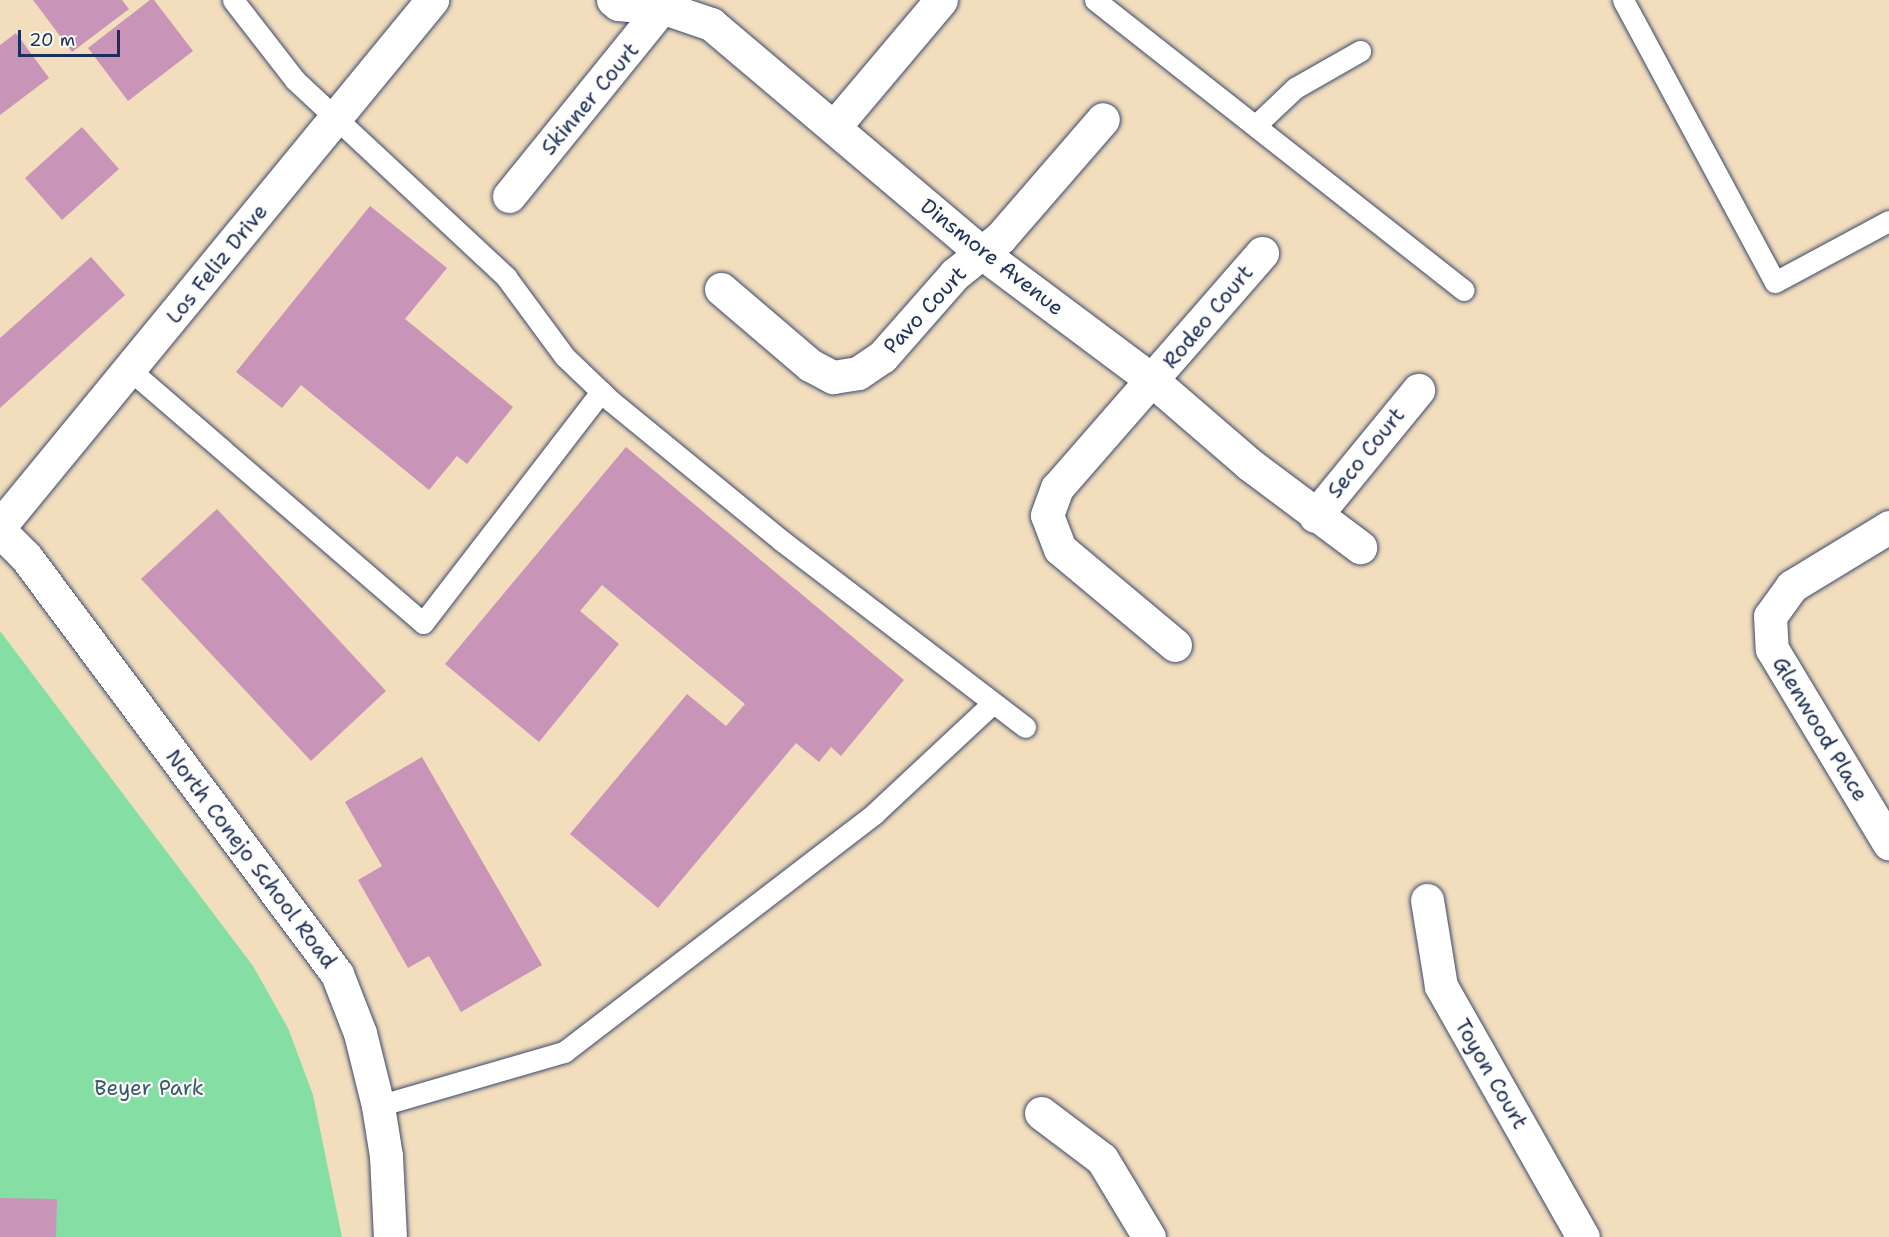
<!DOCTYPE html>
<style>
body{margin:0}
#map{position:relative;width:1889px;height:1237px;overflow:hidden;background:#f2ddbd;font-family:"Shantell Sans",sans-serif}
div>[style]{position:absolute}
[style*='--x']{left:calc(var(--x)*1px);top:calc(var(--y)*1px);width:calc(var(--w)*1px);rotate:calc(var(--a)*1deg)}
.green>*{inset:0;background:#85dfa5}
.building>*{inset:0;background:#c894b7}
.roads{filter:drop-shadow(0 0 2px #3b496c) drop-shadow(0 0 2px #3b496c)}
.service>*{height:21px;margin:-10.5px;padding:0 10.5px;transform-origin:10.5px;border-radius:10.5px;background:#fff}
.minor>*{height:33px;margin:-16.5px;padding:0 16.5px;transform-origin:16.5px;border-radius:16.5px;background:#fff}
.tertiary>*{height:33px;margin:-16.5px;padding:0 16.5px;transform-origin:16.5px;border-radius:16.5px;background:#fff}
span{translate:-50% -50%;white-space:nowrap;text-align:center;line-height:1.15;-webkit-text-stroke:4.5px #fdfcf7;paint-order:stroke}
.street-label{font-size:21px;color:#1b2f5e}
.park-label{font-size:21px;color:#365b70}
.scale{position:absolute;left:18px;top:30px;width:102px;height:27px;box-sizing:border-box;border:3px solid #1b2f5e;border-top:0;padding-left:8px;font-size:18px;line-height:21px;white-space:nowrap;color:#1b2f5e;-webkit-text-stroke:4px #fdfcf7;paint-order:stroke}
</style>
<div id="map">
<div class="green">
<div style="clip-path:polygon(0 631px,253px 966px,288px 1028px,313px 1095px,342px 1237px,0 1237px)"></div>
</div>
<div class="building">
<div style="clip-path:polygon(33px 0,122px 0,129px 9px,72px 52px)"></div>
<div style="clip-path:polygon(150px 0,154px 0,193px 51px,128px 101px,88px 48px)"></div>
<div style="clip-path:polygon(16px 33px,49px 78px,0 115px,0 45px)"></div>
<div style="clip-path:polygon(82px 127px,119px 169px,62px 220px,25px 178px)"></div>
<div style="clip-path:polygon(370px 206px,447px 268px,405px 319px,513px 407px,467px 464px,457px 456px,429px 490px,301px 385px,282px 408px,236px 372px)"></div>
<div style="clip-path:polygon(91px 257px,125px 295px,0 408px,0 338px)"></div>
<div style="clip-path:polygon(626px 447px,904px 680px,841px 756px,831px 747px,819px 762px,796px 743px,658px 908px,570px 834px,687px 694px,726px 726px,745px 704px,602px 585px,580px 611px,619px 644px,539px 742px,445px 664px)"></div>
<div style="clip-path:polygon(217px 509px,386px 691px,311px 761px,141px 579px)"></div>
<div style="clip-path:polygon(422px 757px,542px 965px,461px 1012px,429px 956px,408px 968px,358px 880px,382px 866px,345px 802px)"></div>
<div style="clip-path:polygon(0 1198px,57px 1199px,56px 1237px,0 1237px)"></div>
</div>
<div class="roads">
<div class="service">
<div style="--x:233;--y:0;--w:101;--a:52.2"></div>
<div style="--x:295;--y:80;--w:289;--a:43"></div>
<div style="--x:506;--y:277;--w:99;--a:53.6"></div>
<div style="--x:565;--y:357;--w:64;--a:43.7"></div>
<div style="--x:611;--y:401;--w:221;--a:39.3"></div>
<div style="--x:782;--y:541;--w:306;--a:37.4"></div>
<div style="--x:1095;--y:0;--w:469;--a:38.2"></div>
<div style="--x:1623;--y:0;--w:320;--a:61.7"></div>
<div style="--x:1775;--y:282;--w:129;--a:-28.2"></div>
<div style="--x:1256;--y:125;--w:54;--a:-43.5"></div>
<div style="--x:1295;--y:88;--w:75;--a:-29.6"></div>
<div style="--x:130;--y:370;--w:387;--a:40.8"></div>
<div style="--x:423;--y:623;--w:292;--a:-52.4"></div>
<div style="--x:378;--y:1106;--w:194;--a:-16.2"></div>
<div style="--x:564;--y:1052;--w:392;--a:-37.5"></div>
<div style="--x:875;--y:813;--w:161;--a:-43"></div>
</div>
<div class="minor">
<div style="--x:613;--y:0;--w:6;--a:39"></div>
<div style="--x:618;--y:4;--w:46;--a:5"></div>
<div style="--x:664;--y:8;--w:50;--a:18.8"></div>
<div style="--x:711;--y:24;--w:355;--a:40.2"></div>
<div style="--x:982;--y:253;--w:214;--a:36.8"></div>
<div style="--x:1153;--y:381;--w:127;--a:40.8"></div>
<div style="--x:1249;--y:464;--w:139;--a:36.8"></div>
<div style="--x:834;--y:127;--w:166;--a:-49.9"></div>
<div style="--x:509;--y:196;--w:252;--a:-51"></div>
<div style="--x:721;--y:289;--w:117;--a:40.5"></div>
<div style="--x:810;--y:365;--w:26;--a:28"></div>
<div style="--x:833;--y:377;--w:25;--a:-9"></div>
<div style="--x:858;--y:373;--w:29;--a:-34"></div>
<div style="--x:882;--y:357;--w:111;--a:-48.7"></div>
<div style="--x:955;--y:274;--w:58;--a:-38.7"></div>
<div style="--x:1000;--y:238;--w:157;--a:-49.1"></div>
<div style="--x:1315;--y:516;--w:163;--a:-50.7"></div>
<div style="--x:0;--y:526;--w:681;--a:-50.6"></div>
<div style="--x:1889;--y:527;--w:114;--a:148.7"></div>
<div style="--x:1792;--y:586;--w:37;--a:126"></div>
<div style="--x:1770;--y:616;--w:33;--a:87"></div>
<div style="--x:1772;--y:649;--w:227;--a:59"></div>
<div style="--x:1175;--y:645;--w:150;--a:-140.1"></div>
<div style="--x:1060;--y:549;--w:36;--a:-111"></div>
<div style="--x:1047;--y:515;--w:29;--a:-70"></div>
<div style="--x:1057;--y:488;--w:312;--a:-48.9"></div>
<div style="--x:1427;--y:900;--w:87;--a:80.8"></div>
<div style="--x:1441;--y:986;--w:288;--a:60.5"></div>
<div style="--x:1041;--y:1113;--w:76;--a:37"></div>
<div style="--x:1102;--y:1159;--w:91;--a:58.9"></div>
</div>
<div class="tertiary">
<div style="--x:0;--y:531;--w:37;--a:45"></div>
<div style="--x:26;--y:557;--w:520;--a:53.28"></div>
<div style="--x:337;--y:974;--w:63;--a:68.7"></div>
<div style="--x:360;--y:1033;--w:75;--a:76.1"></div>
<div style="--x:378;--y:1106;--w:51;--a:80.9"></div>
<div style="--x:386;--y:1156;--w:81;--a:87.2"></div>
</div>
</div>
<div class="street-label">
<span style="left:590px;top:99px;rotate:-50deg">Skinner Court</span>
<span style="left:992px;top:257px;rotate:38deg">Dinsmore Avenue</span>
<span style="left:217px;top:264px;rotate:-51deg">Los Feliz Drive</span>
<span style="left:925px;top:310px;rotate:-47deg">Pavo Court</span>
<span style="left:1208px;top:317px;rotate:-50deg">Rodeo Court</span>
<span style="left:1366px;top:453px;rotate:-51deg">Seco Court</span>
<span style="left:1820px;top:729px;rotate:59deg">Glenwood Place</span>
<span style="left:251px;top:859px;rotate:53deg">North Conejo School Road</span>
<span style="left:1491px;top:1074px;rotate:60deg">Toyon Court</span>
</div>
<div class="park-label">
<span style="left:149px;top:1088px">Beyer Park</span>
</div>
<div class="scale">20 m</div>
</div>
